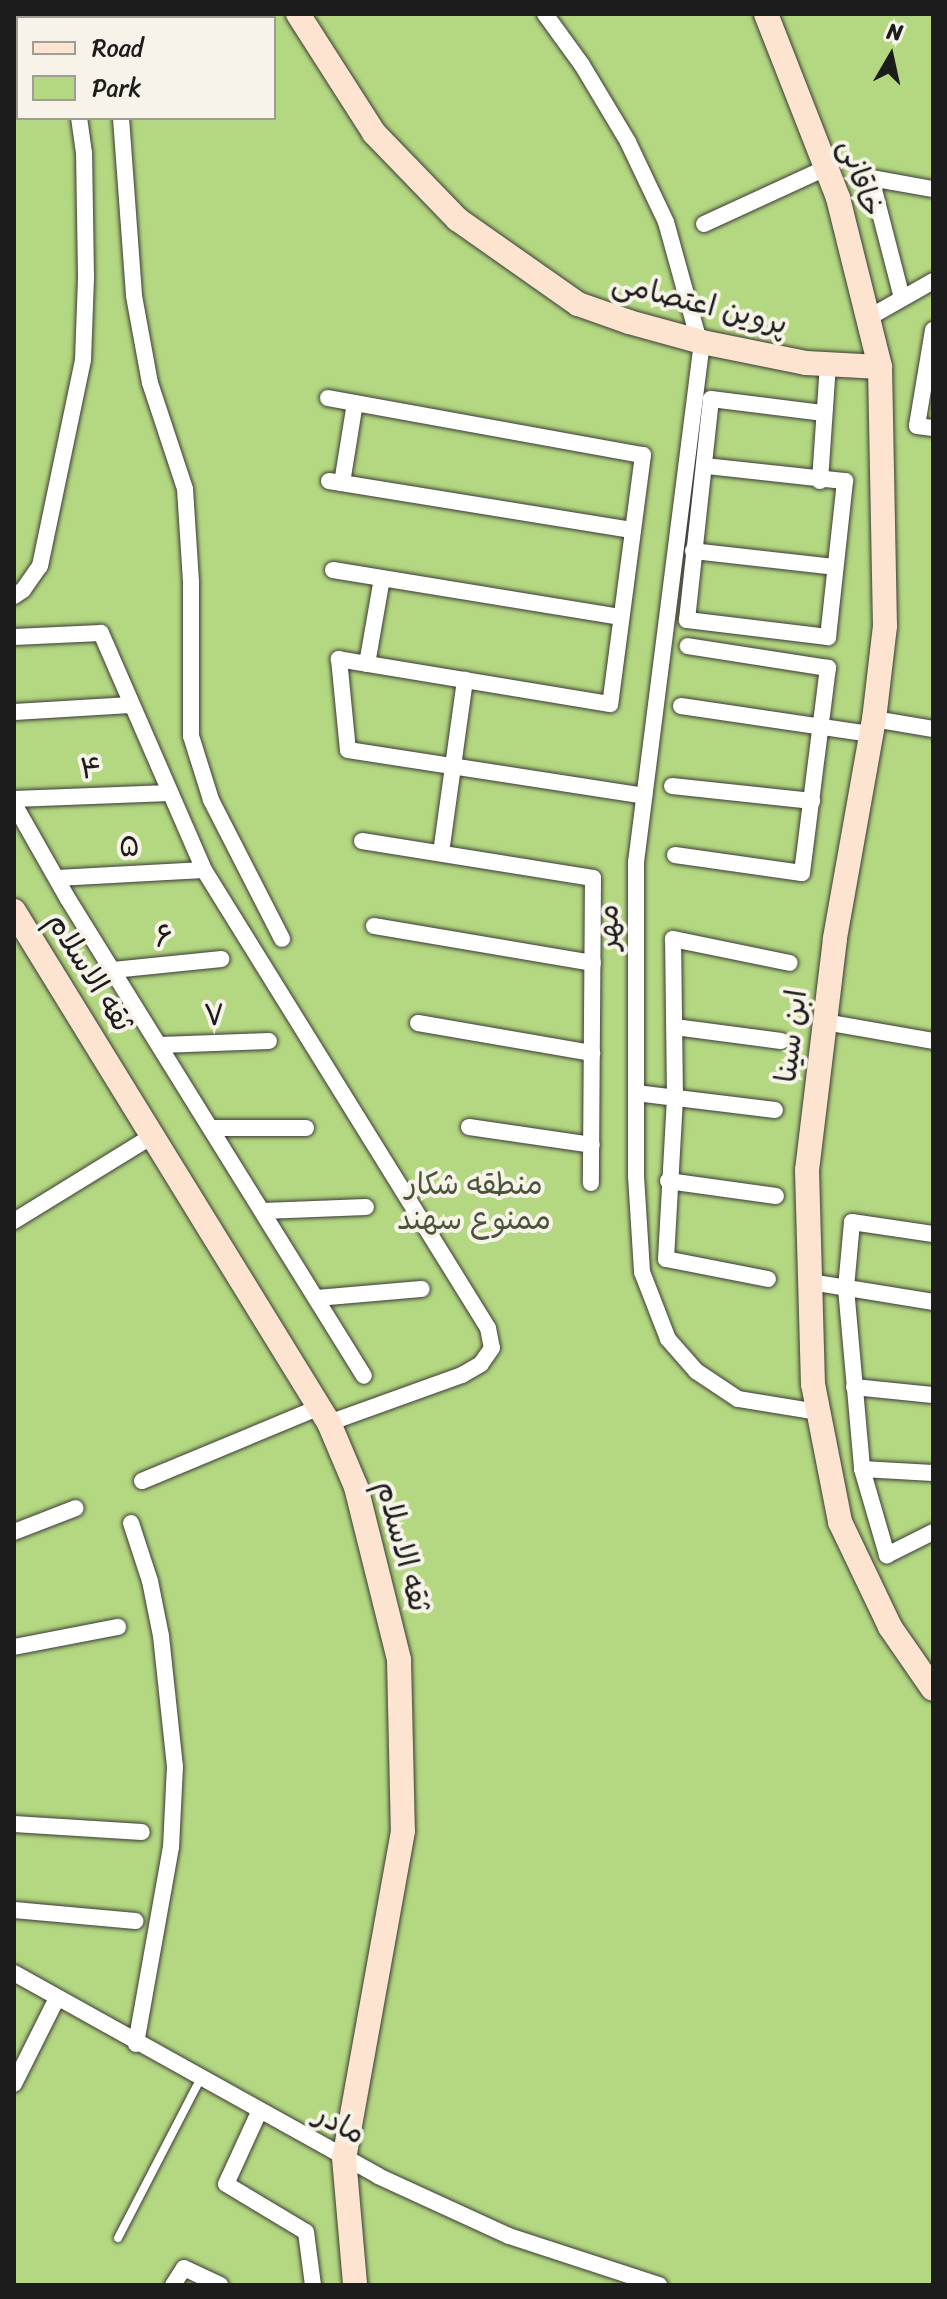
<!DOCTYPE html>
<meta charset="utf-8">
<style>
body{margin:0}
#map{position:relative;width:947px;height:2299px;overflow:hidden;background:#f2ead4;font-family:Sriracha,"Playpen Sans Arabic",sans-serif}
div>[style]{position:absolute}
[style*='--x']{left:calc(var(--x)*1px);top:calc(var(--y)*1px);width:calc(var(--w)*1px);rotate:calc(var(--a)*1deg)}
.green>*{inset:0;background:#b4d881}
.roads{filter:drop-shadow(0 0 2px #3c3b38) drop-shadow(0 0 2px #3c3b38)}
.lane>*{height:8px;margin:-4px;padding:0 4px;transform-origin:4px;border-radius:4px;background:#fff}
.street>*{height:16px;margin:-8px;padding:0 8px;transform-origin:8px;border-radius:8px;background:#fff}
.secondary>*{height:24px;margin:-12px;padding:0 12px;transform-origin:12px;border-radius:12px;background:#fde4d1}
span{translate:-50% -50%;white-space:nowrap;text-align:center;line-height:1.15;-webkit-text-stroke:8px #f7f3e8;paint-order:stroke}
.street-label{font-size:30px;color:#1c1c1c}
.park-label{font-size:30px;color:#4a543a}
.frame{position:absolute;inset:0;border:16px solid #1c1c1c;pointer-events:none}
.legend{position:absolute;left:16px;top:16px;width:260px;height:104px;box-sizing:border-box;background:#f7f3e8;border:2px solid #9f9d96;margin:0;padding:10px 14px;list-style:none;font-size:24px;color:#1c1c1c}
.legend li{display:flex;align-items:center;gap:16px;height:40px}
.legend b{width:40px;border:2px solid #9f9d96}
.north{position:absolute;left:851px;top:16px;width:80px;height:80px;-webkit-text-stroke:6px #f7f3e8;paint-order:stroke;rotate:9deg;font-size:22px;font-weight:700;line-height:32px;text-align:center;color:#1c1c1c}
.north::after{content:'';display:block;margin:auto;width:28px;height:36px;background:#1c1c1c;clip-path:polygon(50% 0,100% 100%,50% 72%,0 100%)}
</style>
<div id="map">
<div class="green">
<div style="clip-path:polygon(evenodd,14px 14px,933px 14px,933px 2285px,14px 2285px,14px 14px,18px 18px,274px 18px,274px 118px,18px 118px,18px 18px)"></div>
</div>
<div class="roads">
<div class="lane">
<div style="--x:118;--y:2238;--w:178;--a:-62.6"></div>
</div>
<div class="street">
<div style="--x:62;--y:14;--w:4;--a:76"></div>
<div style="--x:113;--y:14;--w:4;--a:90"></div>
<div style="--x:545;--y:14;--w:63;--a:54"></div>
<div style="--x:582;--y:65;--w:90;--a:59.1"></div>
<div style="--x:628;--y:142;--w:89;--a:64.6"></div>
<div style="--x:666;--y:222;--w:123;--a:74.5"></div>
<div style="--x:121;--y:118;--w:178;--a:85.8"></div>
<div style="--x:134;--y:296;--w:88;--a:79.6"></div>
<div style="--x:150;--y:383;--w:112;--a:71.7"></div>
<div style="--x:185;--y:489;--w:94;--a:86.3"></div>
<div style="--x:191;--y:583;--w:153;--a:90"></div>
<div style="--x:191;--y:736;--w:67;--a:72.6"></div>
<div style="--x:211;--y:800;--w:156;--a:62.9"></div>
<div style="--x:704;--y:224;--w:134;--a:-24.7"></div>
<div style="--x:902;--y:298;--w:124;--a:-104.5"></div>
<div style="--x:871;--y:178;--w:63;--a:10.1"></div>
<div style="--x:868;--y:318;--w:75;--a:-29.6"></div>
<div style="--x:933;--y:330;--w:97;--a:99.5"></div>
<div style="--x:917;--y:426;--w:16;--a:7"></div>
<div style="--x:702;--y:342;--w:524;--a:97.23"></div>
<div style="--x:636;--y:862;--w:314;--a:90"></div>
<div style="--x:636;--y:1176;--w:96;--a:86.4"></div>
<div style="--x:642;--y:1272;--w:72;--a:68.8"></div>
<div style="--x:668;--y:1339;--w:43;--a:48.8"></div>
<div style="--x:696;--y:1371;--w:50;--a:33.7"></div>
<div style="--x:738;--y:1399;--w:80;--a:9.3"></div>
<div style="--x:328;--y:398;--w:320;--a:10.3"></div>
<div style="--x:643;--y:455;--w:251;--a:97.5"></div>
<div style="--x:610;--y:704;--w:275;--a:-170.6"></div>
<div style="--x:339;--y:659;--w:91;--a:84.4"></div>
<div style="--x:348;--y:750;--w:300;--a:8.8"></div>
<div style="--x:706;--y:466;--w:140;--a:6.2"></div>
<div style="--x:845;--y:481;--w:157;--a:96.2"></div>
<div style="--x:828;--y:637;--w:142;--a:-173.1"></div>
<div style="--x:687;--y:620;--w:222;--a:-83.8"></div>
<div style="--x:711;--y:399;--w:114;--a:7.1"></div>
<div style="--x:329;--y:481;--w:308;--a:9.2"></div>
<div style="--x:820;--y:481;--w:117;--a:-86.1"></div>
<div style="--x:342;--y:483;--w:81;--a:-80.8"></div>
<div style="--x:693;--y:551;--w:143;--a:6.4"></div>
<div style="--x:333;--y:570;--w:292;--a:9.3"></div>
<div style="--x:14;--y:596;--w:11;--a:-34"></div>
<div style="--x:23;--y:590;--w:29;--a:-55"></div>
<div style="--x:40;--y:566;--w:210;--a:-78.2"></div>
<div style="--x:83;--y:360;--w:83;--a:-87.9"></div>
<div style="--x:86;--y:277;--w:124;--a:-90.9"></div>
<div style="--x:84;--y:153;--w:35;--a:-98"></div>
<div style="--x:14;--y:637;--w:87;--a:-2.6"></div>
<div style="--x:101;--y:633;--w:258;--a:66.5"></div>
<div style="--x:204;--y:870;--w:539;--a:58.2"></div>
<div style="--x:488;--y:1328;--w:20;--a:79"></div>
<div style="--x:492;--y:1348;--w:19;--a:125"></div>
<div style="--x:481;--y:1364;--w:22;--a:150"></div>
<div style="--x:462;--y:1375;--w:141;--a:160.2"></div>
<div style="--x:367;--y:664;--w:87;--a:-80.1"></div>
<div style="--x:681;--y:706;--w:192;--a:8.4"></div>
<div style="--x:14;--y:712;--w:117;--a:-3.4"></div>
<div style="--x:874;--y:719;--w:60;--a:9.6"></div>
<div style="--x:672;--y:786;--w:141;--a:6.1"></div>
<div style="--x:14;--y:799;--w:156;--a:-2.2"></div>
<div style="--x:14;--y:804;--w:109;--a:60.4"></div>
<div style="--x:68;--y:899;--w:561;--a:58.18"></div>
<div style="--x:362;--y:841;--w:234;--a:9.1"></div>
<div style="--x:593;--y:878;--w:305;--a:90.4"></div>
<div style="--x:441;--y:853;--w:175;--a:-82.1"></div>
<div style="--x:675;--y:855;--w:128;--a:8.1"></div>
<div style="--x:802;--y:873;--w:207;--a:-82.8"></div>
<div style="--x:828;--y:668;--w:142;--a:-171.1"></div>
<div style="--x:57;--y:878;--w:147;--a:-3.1"></div>
<div style="--x:374;--y:926;--w:222;--a:9.6"></div>
<div style="--x:113;--y:970;--w:109;--a:-5.8"></div>
<div style="--x:825;--y:1022;--w:110;--a:10"></div>
<div style="--x:418;--y:1023;--w:177;--a:9.8"></div>
<div style="--x:675;--y:1027;--w:107;--a:7.5"></div>
<div style="--x:160;--y:1045;--w:109;--a:-2.1"></div>
<div style="--x:636;--y:1093;--w:140;--a:7"></div>
<div style="--x:469;--y:1127;--w:124;--a:8.3"></div>
<div style="--x:211;--y:1128;--w:95;--a:0"></div>
<div style="--x:668;--y:1181;--w:109;--a:7.9"></div>
<div style="--x:263;--y:1211;--w:103;--a:-2.2"></div>
<div style="--x:14;--y:1221;--w:164;--a:-31.6"></div>
<div style="--x:933;--y:1234;--w:82;--a:-171.6"></div>
<div style="--x:852;--y:1222;--w:66;--a:95.2"></div>
<div style="--x:846;--y:1288;--w:182;--a:84.9"></div>
<div style="--x:862;--y:1469;--w:90;--a:73.8"></div>
<div style="--x:887;--y:1555;--w:51;--a:-26.6"></div>
<div style="--x:768;--y:1279;--w:104;--a:-168.9"></div>
<div style="--x:666;--y:1259;--w:161;--a:-86.8"></div>
<div style="--x:675;--y:1098;--w:159;--a:-90.7"></div>
<div style="--x:673;--y:939;--w:119;--a:11.6"></div>
<div style="--x:810;--y:1282;--w:125;--a:9.2"></div>
<div style="--x:316;--y:1298;--w:106;--a:-4.9"></div>
<div style="--x:854;--y:1387;--w:79;--a:5.8"></div>
<div style="--x:862;--y:1469;--w:71;--a:3.2"></div>
<div style="--x:142;--y:1481;--w:193;--a:-22.6"></div>
<div style="--x:131;--y:1523;--w:61;--a:71.9"></div>
<div style="--x:150;--y:1581;--w:56;--a:78.7"></div>
<div style="--x:161;--y:1636;--w:131;--a:83.9"></div>
<div style="--x:175;--y:1766;--w:81;--a:92.8"></div>
<div style="--x:171;--y:1847;--w:200;--a:100.1"></div>
<div style="--x:14;--y:1532;--w:66;--a:-21.2"></div>
<div style="--x:14;--y:1647;--w:106;--a:-10.9"></div>
<div style="--x:14;--y:1824;--w:128;--a:3.6"></div>
<div style="--x:14;--y:1910;--w:122;--a:5.2"></div>
<div style="--x:14;--y:1973;--w:417;--a:29.1"></div>
<div style="--x:378;--y:2176;--w:144;--a:24.6"></div>
<div style="--x:509;--y:2236;--w:158;--a:18.1"></div>
<div style="--x:14;--y:2084;--w:96;--a:-63.4"></div>
<div style="--x:259;--y:2112;--w:79;--a:114.6"></div>
<div style="--x:226;--y:2184;--w:93;--a:31"></div>
<div style="--x:306;--y:2232;--w:53;--a:82.5"></div>
<div style="--x:173;--y:2285;--w:20;--a:-57"></div>
<div style="--x:184;--y:2268;--w:40;--a:25"></div>
</div>
<div class="secondary">
<div style="--x:298;--y:14;--w:141;--a:57.4"></div>
<div style="--x:374;--y:133;--w:120;--a:46"></div>
<div style="--x:457;--y:219;--w:148;--a:35.1"></div>
<div style="--x:578;--y:304;--w:54;--a:19.4"></div>
<div style="--x:629;--y:322;--w:76;--a:15.3"></div>
<div style="--x:702;--y:342;--w:106;--a:11.4"></div>
<div style="--x:806;--y:363;--w:74;--a:3.1"></div>
<div style="--x:766;--y:14;--w:198;--a:68.6"></div>
<div style="--x:838;--y:198;--w:174;--a:76"></div>
<div style="--x:880;--y:367;--w:259;--a:88.9"></div>
<div style="--x:885;--y:626;--w:94;--a:96.7"></div>
<div style="--x:874;--y:719;--w:223;--a:100.1"></div>
<div style="--x:835;--y:939;--w:233;--a:96.9"></div>
<div style="--x:807;--y:1170;--w:214;--a:88.4"></div>
<div style="--x:813;--y:1384;--w:141;--a:78.9"></div>
<div style="--x:840;--y:1522;--w:116;--a:64.5"></div>
<div style="--x:890;--y:1627;--w:75;--a:55.3"></div>
<div style="--x:14;--y:911;--w:601;--a:58.4"></div>
<div style="--x:329;--y:1423;--w:69;--a:67.1"></div>
<div style="--x:356;--y:1487;--w:178;--a:76"></div>
<div style="--x:399;--y:1660;--w:171;--a:88.7"></div>
<div style="--x:403;--y:1831;--w:332;--a:100.2"></div>
<div style="--x:344;--y:2158;--w:127;--a:85"></div>
</div>
</div>
<div class="street-label">
<span style="left:861px;top:178px;rotate:72deg">خاقانی</span>
<span style="left:700px;top:303px;rotate:14deg">پروین اعتصامی</span>
<span style="left:91px;top:768px;rotate:-2deg">۴</span>
<span style="left:129px;top:846px;rotate:-3deg">۵</span>
<span style="left:608px;top:927px;rotate:-90deg">مهر</span>
<span style="left:164px;top:936px;rotate:-6deg">۶</span>
<span style="left:90px;top:972px;rotate:58deg">ثقه الاسلام</span>
<span style="left:214px;top:1015px;rotate:-2deg">۷</span>
<span style="left:791px;top:1036px;rotate:-83deg">ابن سینا</span>
<span style="left:403px;top:1546px;rotate:75deg">ثقه الاسلام</span>
<span style="left:340px;top:2124px;rotate:28deg">مادر</span>
</div>
<div class="park-label">
<span style="left:474px;top:1201px">منطقه شکار<br>ممنوع سهند</span>
</div>
<div class="frame"></div>
<ul class="legend">
<li><b style="height:10px;background:#fde4d1"></b>Road</li>
<li><b style="height:22px;background:#b4d881"></b>Park</li>
</ul>
<div class="north">N</div>
</div>
